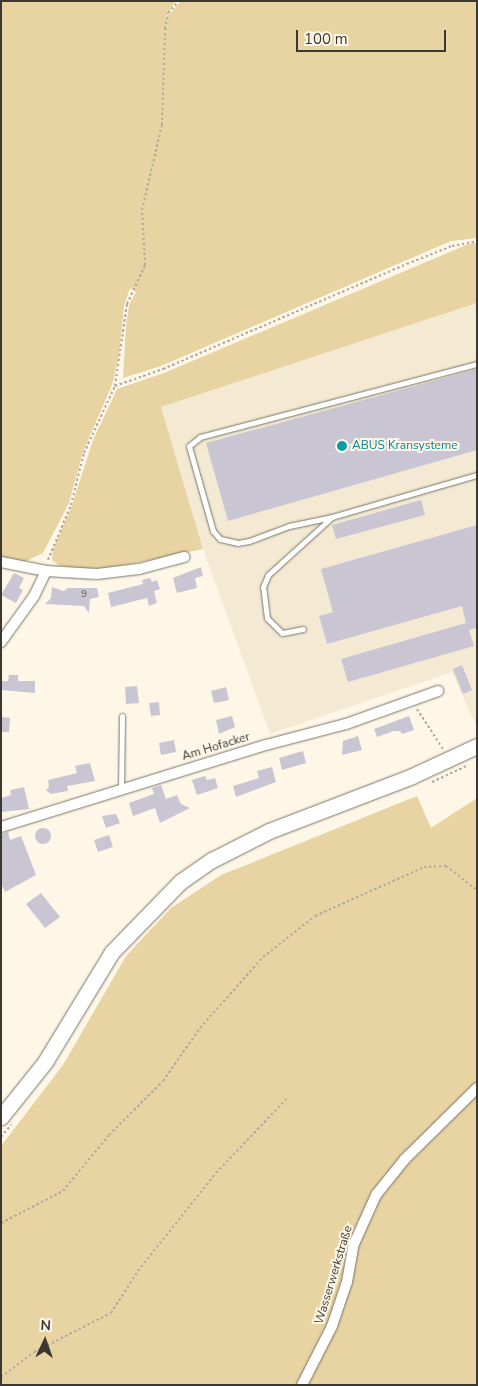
<!DOCTYPE html>
<meta charset="utf-8">
<style>
body{margin:0}
#map{position:relative;width:478px;height:1386px;overflow:hidden;background:#fef7e8;font-family:"Nunito Sans",sans-serif}
div>[style]{position:absolute}
[style*='--x']{left:calc(var(--x)*1px);top:calc(var(--y)*1px);width:calc(var(--w)*1px);rotate:calc(var(--a)*1deg)}
.built>*{inset:0;background:#f4ead4}
.green>*{inset:0;background:#e8d3a2}
.building>*{inset:0;background:#c9c5d3}
.round{border-radius:50%}
.path>*{height:2px;margin-top:-1px;transform-origin:0;background:repeating-linear-gradient(90deg,#b0aa9f 0 2.5px,transparent 0 5px)}
.roads{filter:drop-shadow(0 0 1px #797467) drop-shadow(0 0 1px #797467)}
.service>*{height:5px;margin:-2.5px;padding:0 2.5px;transform-origin:2.5px;border-radius:2.5px;background:#fff}
.minor>*{height:10px;margin:-5px;padding:0 5px;transform-origin:5px;border-radius:5px;background:#fff}
.secondary>*{height:15px;margin:-7.5px;padding:0 7.5px;transform-origin:7.5px;border-radius:7.5px;background:#fff}
.dots>*{width:14px;height:14px;translate:-50% -50%;box-sizing:border-box;border:2px solid #fef7e8;border-radius:50%}
span{translate:-50% -50%;white-space:nowrap;text-align:center;line-height:1.15;-webkit-text-stroke:4px #fef7e8;paint-order:stroke}
.number-label{font-size:10px;color:#5e5b5a}
.number-label span{-webkit-text-stroke-width:0}
.culture-label{font-size:12px;color:#0d838f}
.left{translate:0 -50%;text-align:left}
.street-label{font-size:12px;color:#3b3832}
.frame{position:absolute;inset:0;border:2px solid #3b3832;pointer-events:none}
.north{position:absolute;left:20px;top:1316px;width:50px;height:50px;-webkit-text-stroke:4px #fef7e8;paint-order:stroke;rotate:3deg;font-size:14px;font-weight:700;line-height:20px;text-align:center;color:#3b3832}
.north::after{content:'';display:block;margin:auto;width:18px;height:22px;background:#3b3832;clip-path:polygon(50% 0,100% 100%,50% 72%,0 100%)}
.scale{position:absolute;left:296px;top:30px;width:150px;height:22px;box-sizing:border-box;border:2px solid #3b3832;border-top:0;padding-left:6px;font-size:15px;line-height:18px;white-space:nowrap;color:#3b3832;-webkit-text-stroke:4px #fef7e8;paint-order:stroke}
</style>
<div id="map">
<div class="built">
<div style="clip-path:polygon(477px 303px,477px 728px,452px 672px,270px 734px,203px 549px,161px 407px)"></div>
</div>
<div class="green">
<div style="clip-path:polygon(1px 1px,176px 1px,165px 19px,181px 1px,477px 1px,477px 238px,451px 241px,161px 366px,123px 378px,126px 325px,129px 305px,136px 292px,130px 288px,124px 306px,119px 357px,112px 385px,83px 452px,69px 503px,43px 553px,24px 562px,1px 557px)"></div>
<div style="clip-path:polygon(471px 243px,477px 243px,477px 303px,161px 407px,203px 549px,96px 571px,60px 566px,52px 560px,53px 549px,72px 505px,93px 440px,117px 389px,164px 373px)"></div>
<div style="clip-path:polygon(417px 796px,431px 828px,477px 798px,477px 1385px,1px 1385px,1px 1146px,63px 1065px,126px 956px,171px 908px,221px 875px)"></div>
</div>
<div class="building">
<div style="clip-path:polygon(477px 369px,477px 450px,228px 521px,206px 443px)"></div>
<div style="clip-path:polygon(421px 500px,425px 515px,336px 539px,332px 525px)"></div>
<div style="clip-path:polygon(477px 525px,477px 628px,469px 630px,474px 646px,348px 682px,341px 659px,466px 623px,462px 606px,327px 644px,319px 616px,333px 612px,321px 569px)"></div>
<div style="clip-path:polygon(201px 567px,203px 576px,195px 578px,197px 588px,177px 593px,173px 578px)"></div>
<div style="clip-path:polygon(14px 573px,24px 578px,19px 588px,23px 590px,16px 603px,1px 595px)"></div>
<div style="clip-path:polygon(150px 578px,152px 582px,157px 580px,160px 589px,154px 591px,157px 603px,149px 606px,147px 598px,111px 607px,108px 593px,143px 584px,142px 580px)"></div>
<div style="clip-path:polygon(52px 587px,64px 591px,68px 588px,97px 588px,99px 597px,90px 599px,89px 613px,84px 606px,45px 604px,51px 598px)"></div>
<div style="clip-path:polygon(462px 665px,472px 690px,463px 694px,453px 669px)"></div>
<div style="clip-path:polygon(9px 675px,18px 675px,18px 681px,35px 681px,35px 693px,1px 690px,1px 681px,8px 681px)"></div>
<div style="clip-path:polygon(137px 686px,139px 703px,126px 704px,125px 687px)"></div>
<div style="clip-path:polygon(226px 687px,229px 700px,214px 703px,211px 691px)"></div>
<div style="clip-path:polygon(159px 702px,160px 715px,151px 716px,149px 703px)"></div>
<div style="clip-path:polygon(232px 716px,235px 727px,219px 734px,216px 720px)"></div>
<div style="clip-path:polygon(409px 716px,414px 730px,402px 734px,400px 731px,394px 731px,377px 737px,374px 729px)"></div>
<div style="clip-path:polygon(1px 717px,10px 718px,9px 732px,1px 732px)"></div>
<div style="clip-path:polygon(358px 736px,362px 750px,342px 755px,343px 741px)"></div>
<div style="clip-path:polygon(174px 740px,176px 752px,161px 755px,159px 743px)"></div>
<div style="clip-path:polygon(303px 751px,306px 763px,282px 770px,279px 758px)"></div>
<div style="clip-path:polygon(90px 763px,95px 781px,67px 786px,68px 791px,51px 794px,46px 790px,49px 787px,48px 780px,77px 773px,75px 766px)"></div>
<div style="clip-path:polygon(272px 767px,276px 782px,236px 797px,233px 786px,259px 778px,257px 771px)"></div>
<div style="clip-path:polygon(205px 776px,207px 780px,215px 778px,218px 788px,197px 795px,192px 780px)"></div>
<div style="clip-path:polygon(161px 785px,166px 799px,177px 795px,181px 804px,190px 808px,160px 823px,155px 808px,133px 816px,129px 803px,154px 794px,152px 788px)"></div>
<div style="clip-path:polygon(24px 787px,29px 809px,1px 812px,1px 798px,11px 795px,10px 790px)"></div>
<div style="clip-path:polygon(116px 814px,120px 823px,106px 828px,102px 816px)"></div>
<div class="round" style="left:35px;top:828px;width:16px;height:16px"></div>
<div style="clip-path:polygon(8px 832px,10px 840px,21px 836px,36px 875px,5px 892px,1px 883px,1px 834px)"></div>
<div style="clip-path:polygon(109px 835px,113px 847px,98px 852px,94px 840px)"></div>
<div style="clip-path:polygon(41px 893px,60px 917px,45px 928px,26px 904px)"></div>
</div>
<div class="path">
<div style="--x:115;--y:386;--w:51;--a:-19.5"></div>
<div style="--x:163;--y:369;--w:266;--a:-23.3"></div>
<div style="--x:407;--y:264;--w:48;--a:-21.8"></div>
<div style="--x:452;--y:246;--w:25;--a:-11"></div>
<div style="--x:48;--y:560;--w:60;--a:-67.3"></div>
<div style="--x:71;--y:505;--w:54;--a:-76"></div>
<div style="--x:84;--y:453;--w:74;--a:-65.2"></div>
<div style="--x:115;--y:386;--w:83;--a:-81.7"></div>
<div style="--x:127;--y:304;--w:43;--a:-65.2"></div>
<div style="--x:145;--y:265;--w:55;--a:-93.1"></div>
<div style="--x:142;--y:210;--w:87;--a:-76.8"></div>
<div style="--x:162;--y:125;--w:96;--a:-88.2"></div>
<div style="--x:165;--y:29;--w:16;--a:-79"></div>
<div style="--x:168;--y:13;--w:16;--a:-47"></div>
<div style="--x:417;--y:709;--w:48;--a:57"></div>
<div style="--x:432;--y:782;--w:40;--a:-25"></div>
<div style="--x:1;--y:1137;--w:16;--a:-50"></div>
<div style="--x:1;--y:1223;--w:70;--a:-27.3"></div>
<div style="--x:63;--y:1191;--w:72;--a:-50.6"></div>
<div style="--x:109;--y:1135;--w:76;--a:-45"></div>
<div style="--x:163;--y:1081;--w:65;--a:-55.1"></div>
<div style="--x:200;--y:1028;--w:95;--a:-48.4"></div>
<div style="--x:263;--y:957;--w:66;--a:-38.3"></div>
<div style="--x:315;--y:916;--w:120;--a:-24.2"></div>
<div style="--x:424;--y:867;--w:22;--a:-3"></div>
<div style="--x:446;--y:866;--w:39;--a:38"></div>
<div style="--x:1;--y:1377;--w:41;--a:-37.1"></div>
<div style="--x:34;--y:1352;--w:86;--a:-26.9"></div>
<div style="--x:111;--y:1313;--w:50;--a:-57.3"></div>
<div style="--x:138;--y:1271;--w:125;--a:-51.5"></div>
<div style="--x:216;--y:1173;--w:105;--a:-46.5"></div>
</div>
<div class="roads">
<div class="service">
<div style="--x:332;--y:517;--w:44;--a:168.2"></div>
<div style="--x:289;--y:526;--w:43;--a:159.4"></div>
<div style="--x:249;--y:541;--w:11;--a:170"></div>
<div style="--x:238;--y:543;--w:18;--a:-167"></div>
<div style="--x:220;--y:539;--w:11;--a:-131"></div>
<div style="--x:213;--y:531;--w:88;--a:-105.8"></div>
<div style="--x:189;--y:446;--w:14;--a:-39"></div>
<div style="--x:200;--y:437;--w:286;--a:-14.8"></div>
<div style="--x:303;--y:629;--w:21;--a:169"></div>
<div style="--x:282;--y:633;--w:21;--a:-135"></div>
<div style="--x:267;--y:618;--w:31;--a:-97"></div>
<div style="--x:263;--y:587;--w:13;--a:-67"></div>
<div style="--x:268;--y:575;--w:86;--a:-42.2"></div>
<div style="--x:332;--y:517;--w:151;--a:-16.2"></div>
<div style="--x:121;--y:789;--w:73;--a:-89.2"></div>
</div>
<div class="minor">
<div style="--x:1;--y:562;--w:46;--a:11.3"></div>
<div style="--x:46;--y:571;--w:51;--a:3.4"></div>
<div style="--x:97;--y:574;--w:42;--a:-6.8"></div>
<div style="--x:139;--y:569;--w:47;--a:-14.9"></div>
<div style="--x:1;--y:642;--w:57;--a:-54.3"></div>
<div style="--x:34;--y:596;--w:28;--a:-64"></div>
<div style="--x:1;--y:827;--w:277;--a:-17.2"></div>
<div style="--x:266;--y:745;--w:83;--a:-14.7"></div>
<div style="--x:346;--y:724;--w:98;--a:-19.7"></div>
<div style="--x:302;--y:1385;--w:66;--a:-63"></div>
<div style="--x:332;--y:1326;--w:46;--a:-71.2"></div>
<div style="--x:347;--y:1282;--w:39;--a:-80"></div>
<div style="--x:354;--y:1244;--w:54;--a:-65.8"></div>
<div style="--x:376;--y:1195;--w:46;--a:-51.1"></div>
<div style="--x:405;--y:1159;--w:101;--a:-44.6"></div>
</div>
<div class="secondary">
<div style="--x:1;--y:1117;--w:70;--a:-51.3"></div>
<div style="--x:45;--y:1062;--w:129;--a:-58.7"></div>
<div style="--x:112;--y:952;--w:98;--a:-45.8"></div>
<div style="--x:180;--y:882;--w:39;--a:-35"></div>
<div style="--x:212;--y:860;--w:64;--a:-27"></div>
<div style="--x:269;--y:831;--w:153;--a:-21"></div>
<div style="--x:412;--y:776;--w:72;--a:-24.8"></div>
</div>
</div>
<div class="dots">
<div style="left:342px;top:446px;background:#0f9aa8"></div>
</div>
<div class="number-label">
<span style="left:84px;top:595px">9</span>
</div>
<div class="culture-label">
<span class="left" style="left:352px;top:446px">ABUS Kransysteme</span>
</div>
<div class="street-label">
<span style="left:216px;top:747px;rotate:-17deg">Am Hofacker</span>
<span style="left:334px;top:1275px;rotate:-73deg">Wasserwerkstraße</span>
</div>
<div class="frame"></div>
<div class="north">N</div>
<div class="scale">100 m</div>
</div>
